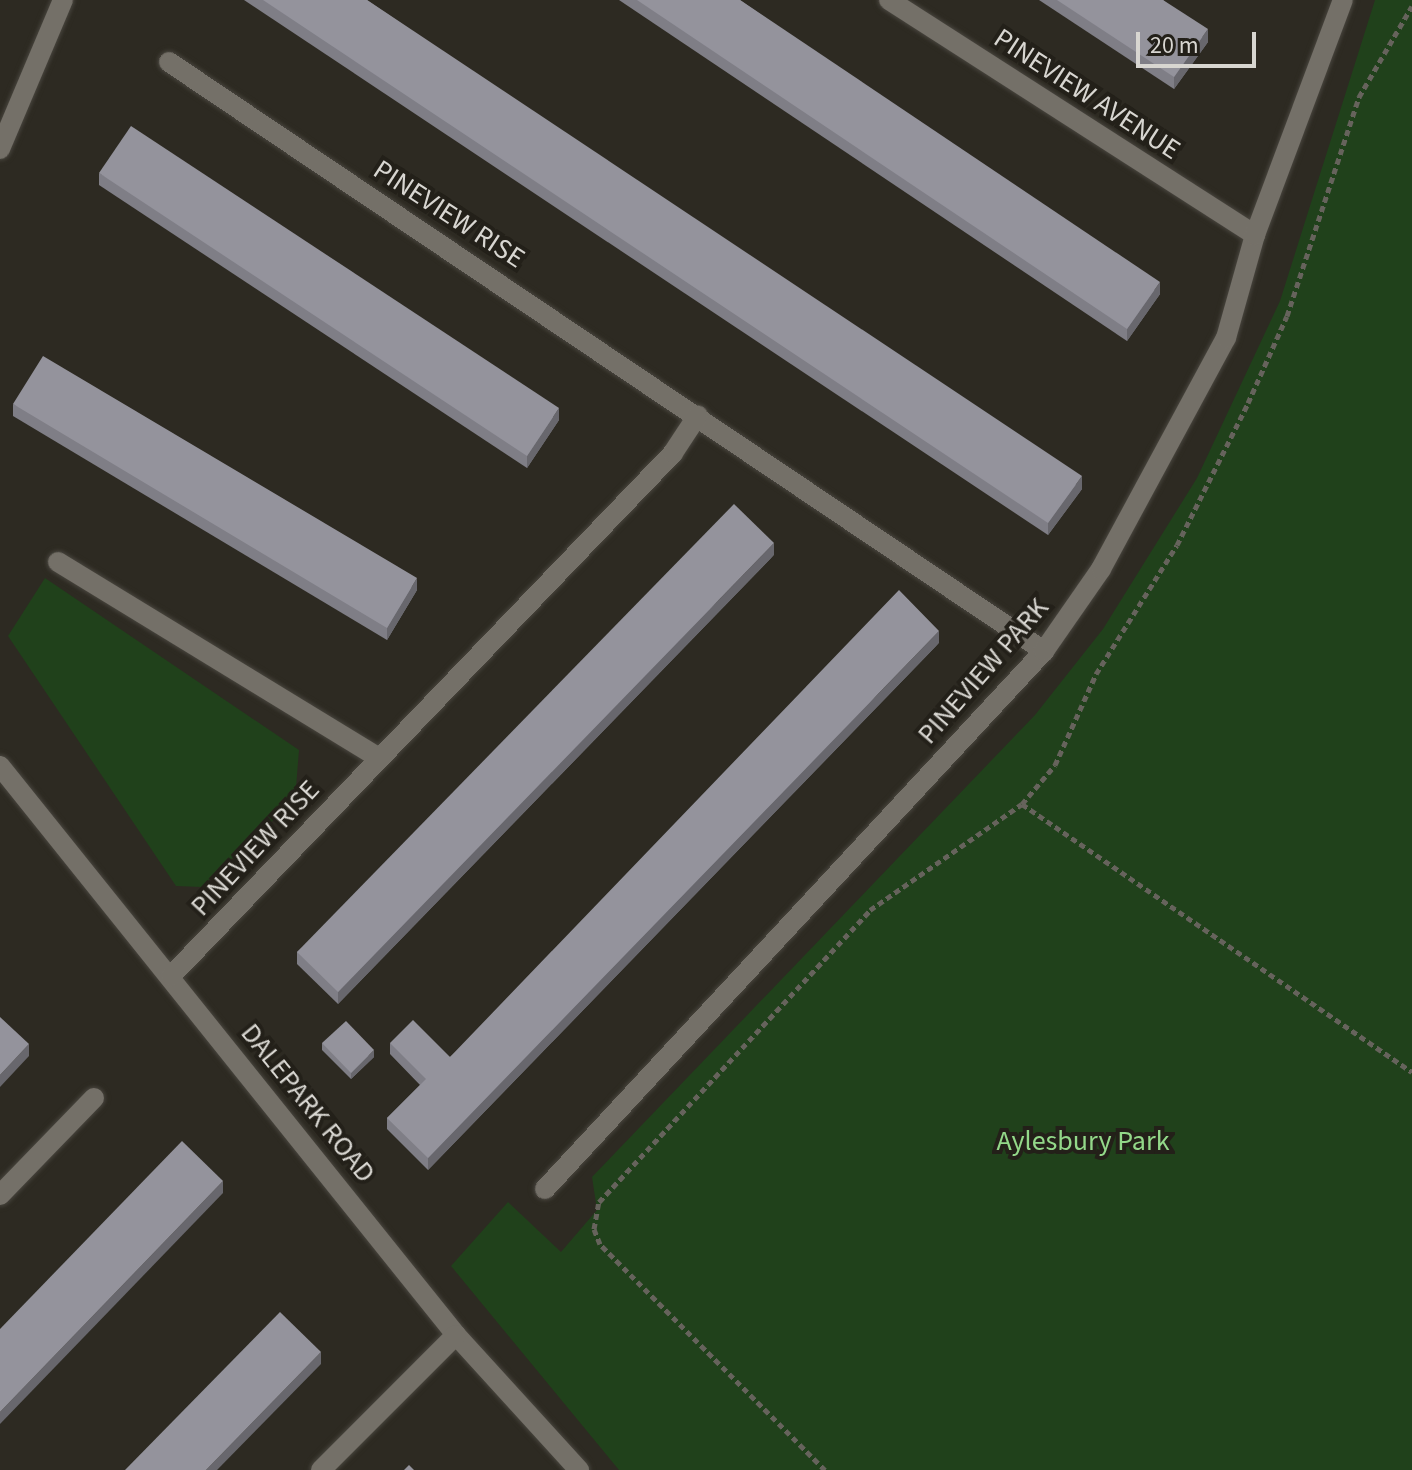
<!DOCTYPE html>
<style>
body{margin:0}
#map{position:relative;width:1412px;height:1470px;overflow:hidden;background:#2d2a22;font-family:"Source Sans 3",sans-serif}
div>[style]{position:absolute}
[style*='--x']{left:calc(var(--x)*1px);top:calc(var(--y)*1px);width:calc(var(--w)*1px);rotate:calc(var(--a)*1deg)}
.green>*{inset:0;background:#20411b}
.path>*{height:5px;margin-top:-2.5px;transform-origin:0;background:repeating-linear-gradient(90deg,#66635c 0 6px,transparent 0 10px)}
.roads{filter:drop-shadow(0 0 2px #48453e) drop-shadow(0 0 2px #48453e)}
.street>*{height:20px;margin:-10px;padding:0 10px;transform-origin:10px;border-radius:10px;background:#747068}
.wall>*{inset:0;background:#7f7e86}
.shaded-wall>*{inset:0;background:#68676d}
.building>*{inset:0;background:#94939c}
span{translate:-50% -50%;white-space:nowrap;text-align:center;line-height:1.15;-webkit-text-stroke:8px #232019;paint-order:stroke}
.street-label{font-size:28px;color:#d8d6d1}
.park-label{font-size:28px;color:#93d889}
.scale{position:absolute;left:1136px;top:32px;width:120px;height:36px;box-sizing:border-box;border:4px solid #d8d6d1;border-top:0;padding-left:10px;font-size:24px;line-height:28px;white-space:nowrap;color:#d8d6d1;-webkit-text-stroke:6px #232019;paint-order:stroke}
</style>
<div id="map">
<div class="green">
<div style="clip-path:polygon(1375px 0,1412px 0,1412px 1470px,619px 1470px,451px 1266px,508px 1202px,561px 1252px,597px 1210px,592px 1177px,1035px 715px,1103px 629px,1197px 478px,1280px 301px)"></div>
<div style="clip-path:polygon(45px 578px,299px 750px,295px 800px,202px 887px,176px 886px,8px 636px)"></div>
</div>
<div class="path">
<div style="--x:1022;--y:804;--w:473;--a:34.5"></div>
<div style="--x:825;--y:1470;--w:319;--a:-134.9"></div>
<div style="--x:600;--y:1244;--w:16;--a:-112"></div>
<div style="--x:594;--y:1229;--w:27;--a:-80"></div>
<div style="--x:599;--y:1202;--w:398;--a:-47.1"></div>
<div style="--x:870;--y:910;--w:185;--a:-34.9"></div>
<div style="--x:1022;--y:804;--w:51;--a:-49.8"></div>
<div style="--x:1055;--y:765;--w:100;--a:-65.7"></div>
<div style="--x:1096;--y:674;--w:152;--a:-57.9"></div>
<div style="--x:1177;--y:545;--w:159;--a:-63.4"></div>
<div style="--x:1248;--y:403;--w:95;--a:-65.9"></div>
<div style="--x:1287;--y:316;--w:231;--a:-71.8"></div>
<div style="--x:1359;--y:97;--w:105;--a:-59.8"></div>
</div>
<div class="roads">
<div class="street">
<div style="--x:889;--y:0;--w:435;--a:32.7"></div>
<div style="--x:169;--y:62;--w:1055;--a:33.95"></div>
<div style="--x:0;--y:149;--w:162;--a:-67.1"></div>
<div style="--x:58;--y:562;--w:376;--a:31.4"></div>
<div style="--x:0;--y:766;--w:729;--a:51.29"></div>
<div style="--x:456;--y:1335;--w:183;--a:47.7"></div>
<div style="--x:171;--y:976;--w:725;--a:-46.17"></div>
<div style="--x:673;--y:453;--w:45;--a:-56.7"></div>
<div style="--x:545;--y:1189;--w:734;--a:-47.15"></div>
<div style="--x:1044;--y:651;--w:100;--a:-55.2"></div>
<div style="--x:1101;--y:569;--w:263;--a:-61.6"></div>
<div style="--x:1226;--y:338;--w:107;--a:-74.3"></div>
<div style="--x:1255;--y:235;--w:251;--a:-69.5"></div>
<div style="--x:0;--y:1195;--w:135;--a:-45.9"></div>
<div style="--x:321;--y:1470;--w:191;--a:-45"></div>
</div>
</div>
<div class="wall">
<div style="clip-path:polygon(244px 0,367px 0,1082px 489px,1048px 535px)"></div>
<div style="clip-path:polygon(619px 0,740px 0,1160px 294px,1127px 341px)"></div>
<div style="clip-path:polygon(1039px 0,1163px 0,1208px 42px,1174px 89px)"></div>
<div style="clip-path:polygon(99px 173px,559px 420px,527px 468px,99px 185px)"></div>
<div style="clip-path:polygon(13px 404px,417px 590px,387px 640px,13px 416px)"></div>
<div style="clip-path:polygon(774px 555px,338px 1004px,297px 964px,297px 952px)"></div>
<div style="clip-path:polygon(939px 643px,428px 1170px,387px 1129px,387px 1118px,420px 1085px,390px 1054px,390px 1043px,450px 1057px)"></div>
<div style="clip-path:polygon(322px 1043px,374px 1057px,351px 1079px,322px 1050px)"></div>
</div>
<div class="shaded-wall">
<div style="clip-path:polygon(1208px 29px,1208px 42px,1174px 89px,1174px 77px)"></div>
<div style="clip-path:polygon(1160px 282px,1160px 294px,1127px 341px,1127px 329px)"></div>
<div style="clip-path:polygon(559px 408px,559px 420px,527px 468px,527px 456px)"></div>
<div style="clip-path:polygon(1082px 476px,1082px 489px,1048px 535px,1048px 523px)"></div>
<div style="clip-path:polygon(774px 543px,774px 555px,338px 1004px,338px 992px)"></div>
<div style="clip-path:polygon(417px 578px,417px 590px,387px 640px,387px 628px)"></div>
<div style="clip-path:polygon(939px 631px,939px 643px,428px 1170px,428px 1158px)"></div>
<div style="clip-path:polygon(29px 1044px,29px 1056px,0 1087px,0 1075px)"></div>
<div style="clip-path:polygon(374px 1050px,374px 1057px,351px 1079px,351px 1073px)"></div>
<div style="clip-path:polygon(223px 1181px,223px 1193px,0 1424px,0 1412px)"></div>
<div style="clip-path:polygon(321px 1352px,321px 1364px,217px 1470px,206px 1470px)"></div>
</div>
<div class="building">
<div style="clip-path:polygon(263px 0,367px 0,1082px 476px,1048px 523px)"></div>
<div style="clip-path:polygon(637px 0,740px 0,1160px 282px,1127px 329px)"></div>
<div style="clip-path:polygon(1057px 0,1163px 0,1208px 29px,1174px 77px)"></div>
<div style="clip-path:polygon(131px 126px,559px 408px,527px 456px,99px 173px)"></div>
<div style="clip-path:polygon(43px 356px,417px 578px,387px 628px,13px 404px)"></div>
<div style="clip-path:polygon(734px 504px,774px 543px,338px 992px,297px 952px)"></div>
<div style="clip-path:polygon(899px 590px,939px 631px,428px 1158px,387px 1118px,426px 1079px,390px 1043px,413px 1020px,450px 1057px)"></div>
<div style="clip-path:polygon(0 1017px,29px 1044px,0 1075px)"></div>
<div style="clip-path:polygon(346px 1021px,374px 1050px,351px 1073px,322px 1043px)"></div>
<div style="clip-path:polygon(182px 1141px,223px 1181px,0 1412px,0 1329px)"></div>
<div style="clip-path:polygon(280px 1312px,321px 1352px,206px 1470px,125px 1470px)"></div>
<div style="clip-path:polygon(409px 1465px,414px 1470px,404px 1470px)"></div>
</div>
<div class="street-label">
<span style="left:1087px;top:94px;rotate:33deg">PINEVIEW AVENUE</span>
<span style="left:449px;top:214px;rotate:33deg">PINEVIEW RISE</span>
<span style="left:983px;top:671px;rotate:-49deg">PINEVIEW PARK</span>
<span style="left:255px;top:848px;rotate:-47deg">PINEVIEW RISE</span>
<span style="left:308px;top:1103px;rotate:51deg">DALEPARK ROAD</span>
</div>
<div class="park-label">
<span style="left:1083px;top:1141px">Aylesbury Park</span>
</div>
<div class="scale">20 m</div>
</div>
